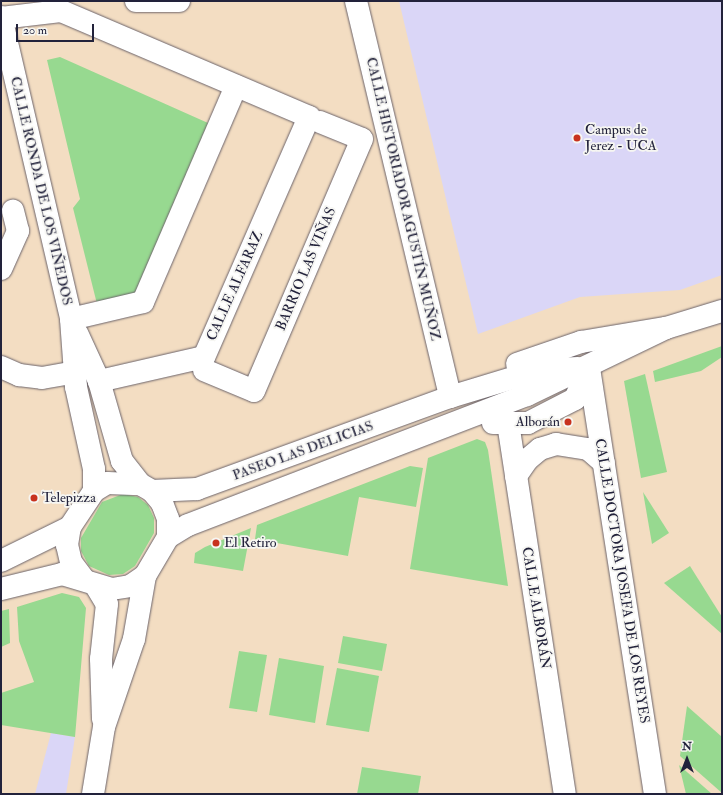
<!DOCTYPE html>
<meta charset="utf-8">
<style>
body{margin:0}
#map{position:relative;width:723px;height:795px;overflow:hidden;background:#f3ddc2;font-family:"IM FELL Double Pica",serif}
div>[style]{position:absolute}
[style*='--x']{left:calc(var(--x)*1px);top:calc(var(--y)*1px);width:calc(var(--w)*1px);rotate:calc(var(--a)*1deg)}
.built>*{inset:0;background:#dad6f7}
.green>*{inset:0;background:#97d990}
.roads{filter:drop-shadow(0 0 1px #6b636a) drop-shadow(0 0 1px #6b636a)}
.minor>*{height:22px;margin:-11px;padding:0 11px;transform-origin:11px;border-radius:11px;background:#fff}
.dots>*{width:11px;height:11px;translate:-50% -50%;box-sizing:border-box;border:2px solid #f6f6f2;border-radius:50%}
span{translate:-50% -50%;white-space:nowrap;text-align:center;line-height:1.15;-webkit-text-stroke:3.5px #f6f6f2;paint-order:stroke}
.poi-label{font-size:14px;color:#22223b}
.left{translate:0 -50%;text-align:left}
.right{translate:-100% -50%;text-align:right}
.street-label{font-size:14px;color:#22223b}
.frame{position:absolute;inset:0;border:2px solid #22223b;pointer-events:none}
.north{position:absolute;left:667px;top:739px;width:40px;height:40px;-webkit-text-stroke:3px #f6f6f2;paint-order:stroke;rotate:0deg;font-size:11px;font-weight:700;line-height:16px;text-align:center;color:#22223b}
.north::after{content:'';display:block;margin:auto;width:14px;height:18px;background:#22223b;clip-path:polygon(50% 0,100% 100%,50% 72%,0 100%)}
.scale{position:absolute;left:16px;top:24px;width:78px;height:18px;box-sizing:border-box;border:2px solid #22223b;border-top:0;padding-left:5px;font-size:12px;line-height:14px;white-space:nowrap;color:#22223b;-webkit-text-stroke:3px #f6f6f2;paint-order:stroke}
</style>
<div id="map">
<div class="built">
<div style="clip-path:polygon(399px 1px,722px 1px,722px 275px,680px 290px,580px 297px,478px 334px)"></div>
<div style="clip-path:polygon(51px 733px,75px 737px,66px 794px,35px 794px)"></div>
</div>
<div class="green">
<div style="clip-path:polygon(60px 57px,208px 123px,135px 293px,97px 304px,73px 208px,80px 199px,47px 60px)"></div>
<div style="clip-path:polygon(722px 346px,722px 357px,701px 371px,655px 382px,653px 371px)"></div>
<div style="clip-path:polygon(645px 374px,667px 472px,641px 478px,624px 381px)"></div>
<div style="clip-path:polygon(477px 439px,485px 442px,488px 450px,508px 586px,410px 569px,428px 458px)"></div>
<div style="clip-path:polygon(410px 466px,423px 468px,416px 507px,359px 497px,348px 556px,255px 539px,257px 525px)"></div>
<div style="clip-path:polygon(643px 492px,669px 533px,652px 544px)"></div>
<div style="clip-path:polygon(123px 494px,138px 497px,148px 505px,154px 518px,154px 533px,135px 566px,123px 574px,109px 575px,89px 566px,81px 551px,81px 538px,102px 502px)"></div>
<div style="clip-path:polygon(251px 528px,243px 571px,194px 563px,195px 553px,205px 547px)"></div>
<div style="clip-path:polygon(690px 566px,722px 617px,722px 634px,664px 583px)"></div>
<div style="clip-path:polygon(62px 593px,79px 597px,86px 608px,75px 737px,1px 725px,1px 693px,34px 682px,19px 641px,17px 607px)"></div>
<div style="clip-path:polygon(9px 609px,10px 643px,1px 647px,1px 611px)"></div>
<div style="clip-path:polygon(343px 636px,387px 644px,382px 671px,338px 663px)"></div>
<div style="clip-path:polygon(239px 651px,267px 655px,257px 712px,229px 708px)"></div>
<div style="clip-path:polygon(279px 658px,324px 666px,315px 723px,269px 715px)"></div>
<div style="clip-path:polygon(337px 668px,379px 676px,369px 732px,326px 725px)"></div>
<div style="clip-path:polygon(687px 706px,722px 737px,722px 793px,680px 756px)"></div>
<div style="clip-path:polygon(679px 765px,712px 794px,686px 794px)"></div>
<div style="clip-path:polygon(362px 767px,421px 776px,418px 794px,357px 794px)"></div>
</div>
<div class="roads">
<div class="minor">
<div style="--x:136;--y:1;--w:43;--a:0"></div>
<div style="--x:356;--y:1;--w:407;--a:76.6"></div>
<div style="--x:1;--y:17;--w:310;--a:76.9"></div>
<div style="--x:71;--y:319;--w:68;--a:85.8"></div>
<div style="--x:76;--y:387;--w:84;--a:77.6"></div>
<div style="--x:94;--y:469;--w:22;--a:90"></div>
<div style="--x:1;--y:18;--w:60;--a:-6.7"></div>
<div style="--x:61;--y:11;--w:270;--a:23.1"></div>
<div style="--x:309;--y:117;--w:262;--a:113.6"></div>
<div style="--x:204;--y:357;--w:108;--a:167.1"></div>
<div style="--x:1;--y:269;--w:42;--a:-65.9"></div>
<div style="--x:18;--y:231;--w:21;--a:-104"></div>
<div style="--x:71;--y:319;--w:74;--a:-13.3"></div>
<div style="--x:143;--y:302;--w:235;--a:-66.7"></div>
<div style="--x:77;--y:333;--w:53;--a:65.4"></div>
<div style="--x:99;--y:381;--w:83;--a:74"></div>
<div style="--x:122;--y:461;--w:29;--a:52"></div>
<div style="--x:517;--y:364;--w:68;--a:-19"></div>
<div style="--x:581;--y:342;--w:86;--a:-9.4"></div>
<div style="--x:666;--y:328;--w:59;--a:-16.9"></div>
<div style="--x:1;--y:367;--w:20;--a:24"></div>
<div style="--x:19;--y:375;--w:23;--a:7"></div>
<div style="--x:42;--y:378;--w:34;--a:-10"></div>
<div style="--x:589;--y:368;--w:431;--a:81.2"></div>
<div style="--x:204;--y:370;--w:54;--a:22.8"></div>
<div style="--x:254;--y:391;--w:274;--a:-66.8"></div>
<div style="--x:362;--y:139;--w:45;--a:-158"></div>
<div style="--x:493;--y:423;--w:35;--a:0"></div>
<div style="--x:528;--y:423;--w:53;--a:-27.1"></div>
<div style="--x:575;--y:399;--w:34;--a:-66"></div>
<div style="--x:508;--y:423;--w:375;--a:81.3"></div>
<div style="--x:516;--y:476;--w:21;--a:-55"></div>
<div style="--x:528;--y:459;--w:16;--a:-40"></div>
<div style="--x:540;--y:449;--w:17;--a:-17"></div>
<div style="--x:556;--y:444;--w:32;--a:9"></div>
<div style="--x:588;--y:449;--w:21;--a:41"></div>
<div style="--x:152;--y:491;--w:45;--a:-2.5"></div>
<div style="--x:197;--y:489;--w:269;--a:-20"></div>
<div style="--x:450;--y:397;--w:93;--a:-16.9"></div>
<div style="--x:539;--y:370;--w:39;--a:-3"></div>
<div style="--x:1;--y:561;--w:77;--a:-26.2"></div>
<div style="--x:83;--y:578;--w:20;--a:-127"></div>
<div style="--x:71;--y:562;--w:17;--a:-103"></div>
<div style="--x:67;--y:545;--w:18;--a:-81"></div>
<div style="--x:70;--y:527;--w:43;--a:-56.3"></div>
<div style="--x:94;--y:491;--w:15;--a:-32"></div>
<div style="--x:107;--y:483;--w:33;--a:2"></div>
<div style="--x:140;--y:484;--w:14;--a:30"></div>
<div style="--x:152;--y:491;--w:16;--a:50"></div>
<div style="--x:162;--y:503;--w:17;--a:69"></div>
<div style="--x:168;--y:519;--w:18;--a:90"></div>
<div style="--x:96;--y:586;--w:21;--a:59"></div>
<div style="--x:107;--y:604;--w:55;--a:96.2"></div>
<div style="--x:101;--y:659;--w:60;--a:88.1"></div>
<div style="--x:1;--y:589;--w:63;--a:-13.8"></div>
<div style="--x:62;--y:574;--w:52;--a:16.7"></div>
<div style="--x:112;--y:589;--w:18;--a:-9"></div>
<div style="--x:130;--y:586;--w:18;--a:-34"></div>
<div style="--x:145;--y:576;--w:45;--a:-59.5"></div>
<div style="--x:168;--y:537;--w:23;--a:-31"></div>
<div style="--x:188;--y:525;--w:363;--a:-21"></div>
<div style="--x:527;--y:395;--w:154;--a:-25.7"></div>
<div style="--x:93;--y:794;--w:68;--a:-80.7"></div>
<div style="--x:104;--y:727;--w:93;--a:-71.2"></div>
<div style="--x:134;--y:639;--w:64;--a:-80.1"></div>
</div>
</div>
<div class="dots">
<div style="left:577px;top:138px;background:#c8321e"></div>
<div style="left:568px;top:422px;background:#c8321e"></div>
<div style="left:34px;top:498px;background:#c8321e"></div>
<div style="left:216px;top:543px;background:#c8321e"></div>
</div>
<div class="poi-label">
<span class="left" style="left:585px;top:138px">Campus de<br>Jerez - UCA</span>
<span class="right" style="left:560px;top:422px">Alborán</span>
<span class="left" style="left:42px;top:498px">Telepizza</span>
<span class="left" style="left:224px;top:543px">El Retiro</span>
</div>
<div class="street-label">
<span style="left:41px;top:191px;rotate:77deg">CALLE RONDA DE LOS VIÑEDOS</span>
<span style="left:403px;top:199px;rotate:77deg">CALLE HISTORIADOR AGUSTÍN MUÑOZ</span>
<span style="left:306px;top:269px;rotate:-67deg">BARRIO LAS VIÑAS</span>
<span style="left:235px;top:286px;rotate:-66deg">CALLE ALFARAZ</span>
<span style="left:303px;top:451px;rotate:-20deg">PASEO LAS DELICIAS</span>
<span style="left:622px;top:581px;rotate:81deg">CALLE DOCTORA JOSEFA DE LOS REYES</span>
<span style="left:536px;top:608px;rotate:81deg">CALLE ALBORÁN</span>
</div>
<div class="frame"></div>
<div class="north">N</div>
<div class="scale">20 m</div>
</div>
